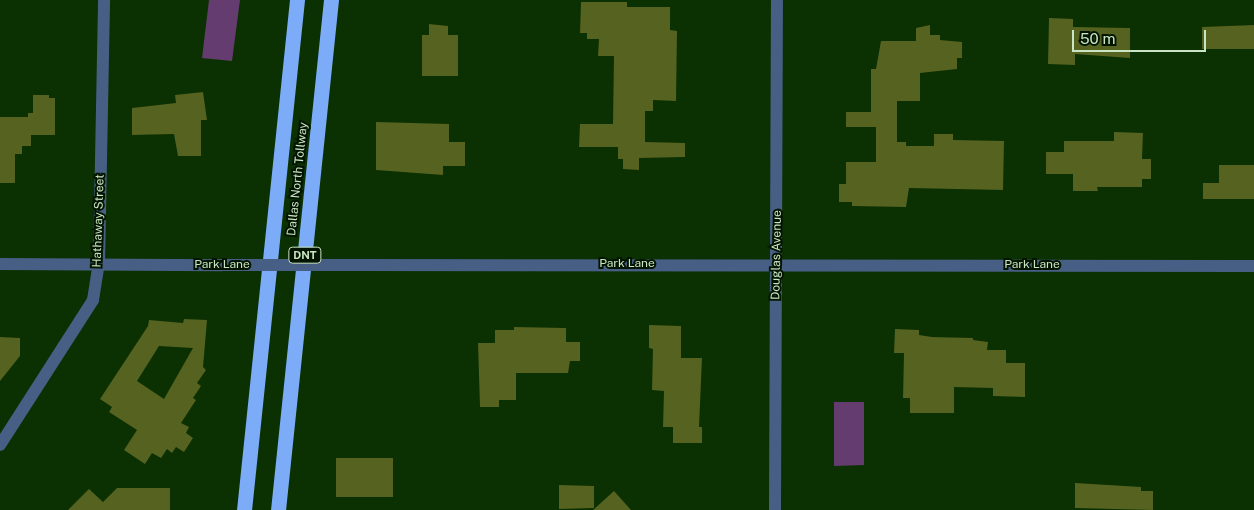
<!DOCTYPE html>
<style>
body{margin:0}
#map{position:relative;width:1254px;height:510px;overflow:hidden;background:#0b3002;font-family:"Public Sans",sans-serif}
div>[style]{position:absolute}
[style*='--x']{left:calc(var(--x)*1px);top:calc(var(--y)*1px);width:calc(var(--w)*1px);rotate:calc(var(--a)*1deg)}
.green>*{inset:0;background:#653c6f}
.building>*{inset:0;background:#556220}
.minor>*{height:12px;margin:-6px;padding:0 6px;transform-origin:6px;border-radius:6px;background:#475f85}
.tertiary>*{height:12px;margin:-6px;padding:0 6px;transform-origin:6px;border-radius:6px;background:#475f85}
.motorway>*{height:15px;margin:-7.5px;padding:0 7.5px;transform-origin:7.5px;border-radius:7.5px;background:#7cabf7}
.tertiary-bridge>*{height:12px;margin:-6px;padding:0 6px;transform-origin:6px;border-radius:6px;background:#475f85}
span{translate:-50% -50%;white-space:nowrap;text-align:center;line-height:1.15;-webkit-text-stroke:4px #031501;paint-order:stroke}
.shield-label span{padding:1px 4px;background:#031501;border:1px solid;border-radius:4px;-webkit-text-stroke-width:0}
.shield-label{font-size:11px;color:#cae5c3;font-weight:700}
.street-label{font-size:12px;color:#cae5c3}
.scale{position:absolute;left:1072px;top:30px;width:134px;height:22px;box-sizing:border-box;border:2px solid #cae5c3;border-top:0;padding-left:6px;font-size:15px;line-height:18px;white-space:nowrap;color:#cae5c3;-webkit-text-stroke:4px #031501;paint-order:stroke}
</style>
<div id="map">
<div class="green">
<div style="clip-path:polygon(209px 0,240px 0,232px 61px,202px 58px)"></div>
<div style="clip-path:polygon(834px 402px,864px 402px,864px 465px,834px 466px)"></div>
</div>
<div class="building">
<div style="clip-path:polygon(581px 2px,627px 2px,627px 7px,670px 7px,670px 30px,677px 31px,676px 101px,653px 100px,653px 111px,645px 111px,645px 142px,685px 143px,685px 157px,639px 158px,639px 170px,623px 169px,623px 159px,618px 159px,618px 147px,579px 147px,580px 124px,613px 124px,614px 56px,598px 56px,599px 39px,587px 39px,587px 33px,580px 33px)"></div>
<div style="clip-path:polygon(1049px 18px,1073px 19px,1073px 27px,1130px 28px,1130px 58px,1075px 54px,1075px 65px,1048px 64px)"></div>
<div style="clip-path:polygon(429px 24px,448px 26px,448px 35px,458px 35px,458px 76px,422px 76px,422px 35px,429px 35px)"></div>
<div style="clip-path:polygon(930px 25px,930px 35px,940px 35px,940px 40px,962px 42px,962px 58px,957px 58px,957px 69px,920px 73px,920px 101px,897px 101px,897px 142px,906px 142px,906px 146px,934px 146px,934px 134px,953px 134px,953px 140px,1004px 141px,1003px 190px,909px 188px,906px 207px,852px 206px,852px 202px,839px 202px,839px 184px,846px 184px,846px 162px,876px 162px,876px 127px,846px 127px,846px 112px,871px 112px,871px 69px,876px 69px,881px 41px,916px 41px,916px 28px)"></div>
<div style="clip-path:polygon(1254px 25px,1254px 49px,1202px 49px,1202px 27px)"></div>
<div style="clip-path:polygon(203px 92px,207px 120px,201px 120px,201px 156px,178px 156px,174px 134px,132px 135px,132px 108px,176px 103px,175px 95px)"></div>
<div style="clip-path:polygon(33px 95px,49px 95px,49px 98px,55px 98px,55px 135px,31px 135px,31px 146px,22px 146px,22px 154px,15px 154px,15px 183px,0 183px,0 117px,28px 117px,28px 113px,33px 113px)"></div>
<div style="clip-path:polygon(376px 122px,449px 124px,449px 142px,465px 142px,465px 166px,443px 166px,443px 175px,376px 170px)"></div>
<div style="clip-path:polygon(1114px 132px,1143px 133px,1142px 159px,1151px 159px,1151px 179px,1142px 179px,1142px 187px,1097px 187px,1098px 191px,1073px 191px,1073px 174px,1046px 174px,1046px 152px,1064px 152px,1064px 141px,1114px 141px)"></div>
<div style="clip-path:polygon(1219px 165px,1254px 165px,1254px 199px,1203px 199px,1203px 183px,1219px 183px)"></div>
<div style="clip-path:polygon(evenodd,184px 319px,207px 320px,203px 367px,206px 370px,197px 383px,201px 386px,193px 398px,196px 400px,181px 423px,189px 427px,186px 433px,193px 438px,184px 452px,176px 447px,172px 453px,167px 449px,161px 458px,152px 453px,145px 464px,124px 450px,137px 430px,109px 412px,112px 407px,100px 399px,148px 326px,149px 320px,183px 323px,184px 319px,159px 346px,193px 348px,164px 399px,137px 381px,159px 346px)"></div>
<div style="clip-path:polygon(649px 325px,681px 326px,681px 358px,702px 358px,699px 427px,702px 427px,702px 443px,673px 443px,673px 427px,663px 427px,664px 391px,652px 390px,653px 349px,649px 348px)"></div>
<div style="clip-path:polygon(514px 327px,566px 328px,566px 342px,580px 342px,580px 361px,570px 361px,568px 373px,516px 373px,516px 400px,499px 400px,499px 407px,480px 407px,478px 343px,495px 343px,495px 330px,514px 330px)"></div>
<div style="clip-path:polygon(895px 329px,919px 330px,919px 335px,932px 337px,973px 338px,973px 340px,988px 342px,987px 350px,1006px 350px,1006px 363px,1025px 363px,1025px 397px,993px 396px,993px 388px,954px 387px,954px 413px,910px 413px,910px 398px,903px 398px,904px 353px,894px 353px)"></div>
<div style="clip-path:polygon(0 337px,20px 338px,20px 356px,0 381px)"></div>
<div style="clip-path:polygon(336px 458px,393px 458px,393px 497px,336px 497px)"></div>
<div style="clip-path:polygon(1075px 483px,1141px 487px,1141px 491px,1153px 491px,1153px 510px,1075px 508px)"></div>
<div style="clip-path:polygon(559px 485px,594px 486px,594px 508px,559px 509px)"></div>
<div style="clip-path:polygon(117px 488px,170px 488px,170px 510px,68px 510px,89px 489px,103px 502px)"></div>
<div style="clip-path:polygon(614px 491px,631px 510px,593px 510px)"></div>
</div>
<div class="minor">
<div style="--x:0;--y:445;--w:172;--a:-57.3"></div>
<div style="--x:93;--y:300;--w:36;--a:-81"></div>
<div style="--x:99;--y:264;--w:264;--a:-88.9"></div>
</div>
<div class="tertiary">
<div style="--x:0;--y:264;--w:222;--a:0.3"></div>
<div style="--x:353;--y:265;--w:901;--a:0.06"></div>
<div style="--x:775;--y:510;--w:510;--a:-89.78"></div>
</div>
<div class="motorway">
<div style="--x:244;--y:510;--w:513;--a:-84.07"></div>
<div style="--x:278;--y:510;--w:513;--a:-84.07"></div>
</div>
<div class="tertiary-bridge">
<div style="--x:222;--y:265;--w:131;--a:0"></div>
</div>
<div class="shield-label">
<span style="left:305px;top:255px">DNT</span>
</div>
<div class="street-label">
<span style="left:298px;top:179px;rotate:-84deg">Dallas North Tollway</span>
<span style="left:99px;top:221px;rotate:-88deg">Hathaway Street</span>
<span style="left:777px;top:255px;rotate:-89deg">Douglas Avenue</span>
<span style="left:627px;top:264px">Park Lane</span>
<span style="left:222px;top:265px">Park Lane</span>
<span style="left:1032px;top:265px">Park Lane</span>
</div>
<div class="scale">50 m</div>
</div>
